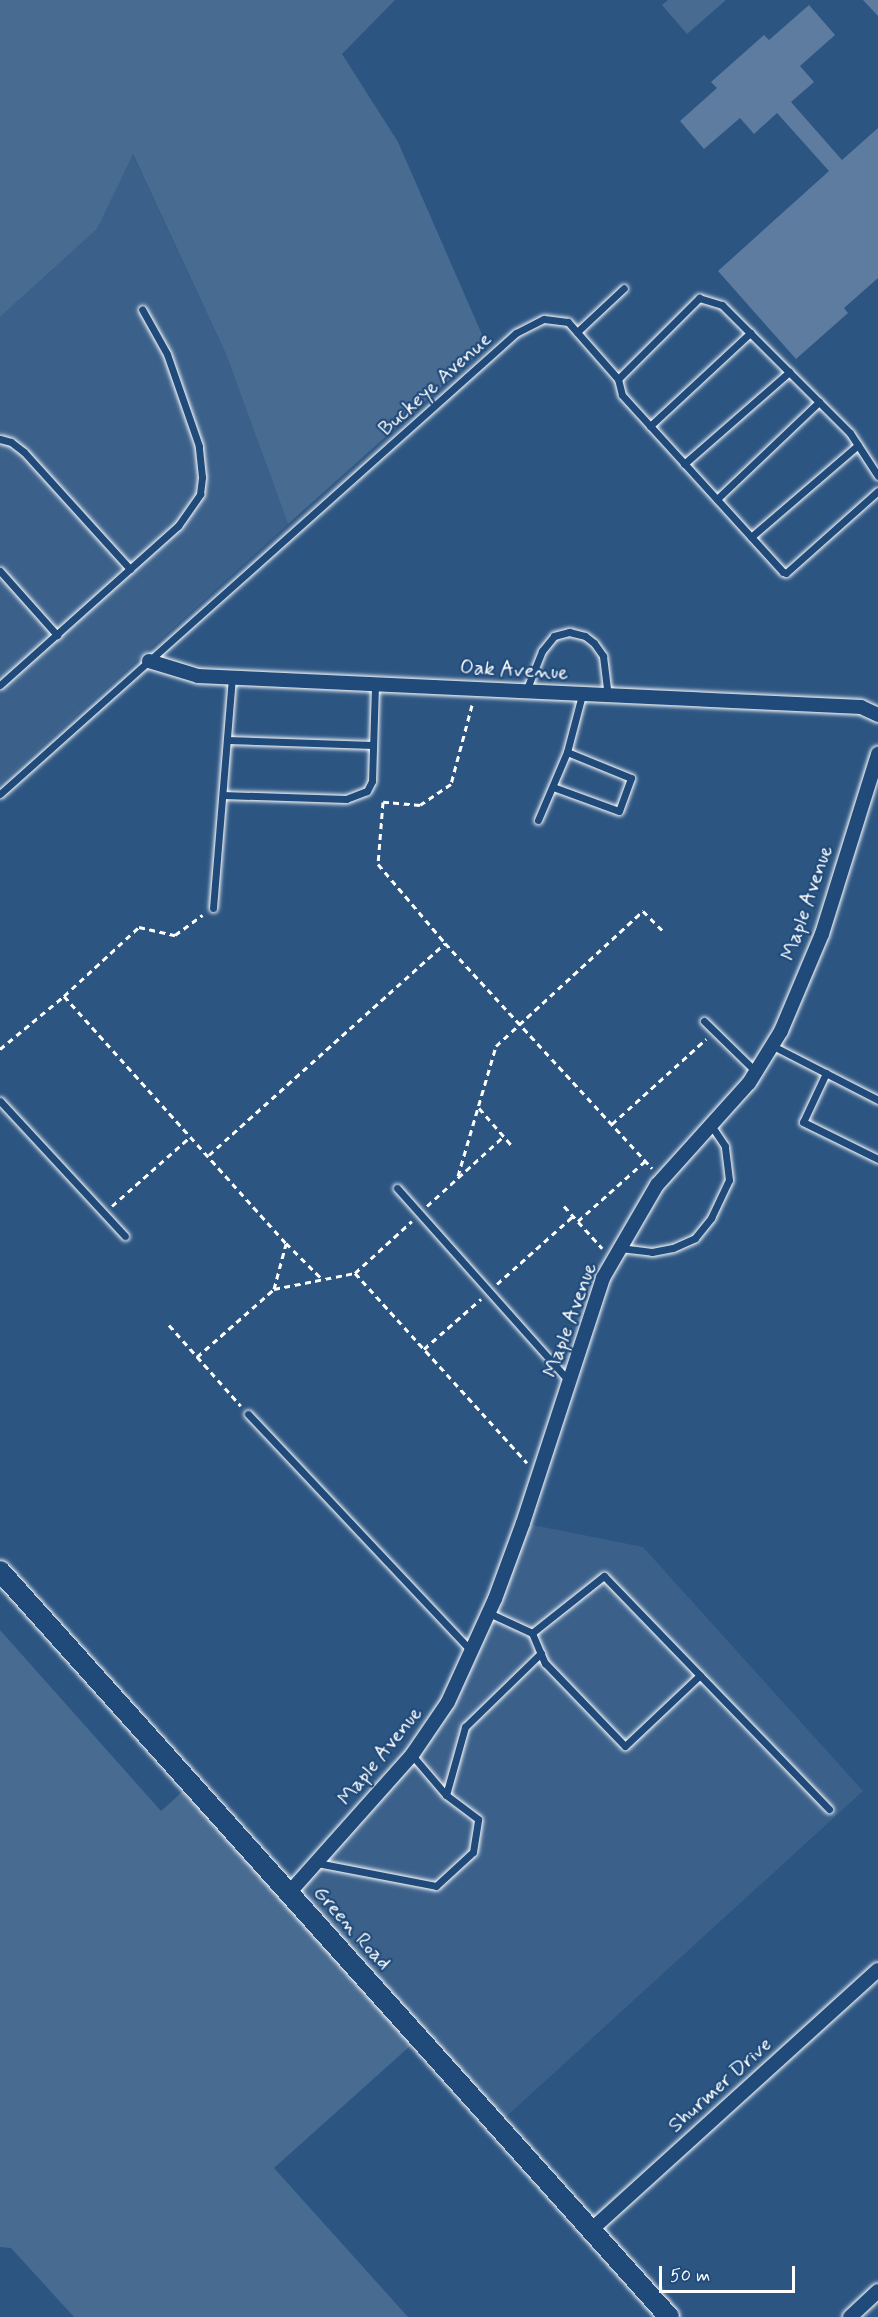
<!DOCTYPE html>
<style>
body{margin:0}
#map{position:relative;width:878px;height:2317px;overflow:hidden;background:#2c5582;font-family:Mynerve,sans-serif}
div>[style]{position:absolute}
[style*='--x']{left:calc(var(--x)*1px);top:calc(var(--y)*1px);width:calc(var(--w)*1px);rotate:calc(var(--a)*1deg)}
.built>*{inset:0;background:#3b618b}
.green>*{inset:0;background:#486b92}
.building>*{inset:0;background:#5e7c9f}
.path>*{height:3px;margin-top:-1.5px;transform-origin:0;background:repeating-linear-gradient(90deg,#fff 0 6px,transparent 0 10.5px)}
.roads{filter:drop-shadow(0 0 2px #fff) drop-shadow(0 0 2px #fff)}
.lane>*{height:7px;margin:-3.5px;padding:0 3.5px;transform-origin:3.5px;border-radius:3.5px;background:#1f4a7a}
.street>*{height:14px;margin:-7px;padding:0 7px;transform-origin:7px;border-radius:7px;background:#1f4a7a}
.secondary>*{height:20px;margin:-10px;padding:0 10px;transform-origin:10px;border-radius:10px;background:#1f4a7a}
span{translate:-50% -50%;white-space:nowrap;text-align:center;line-height:1.15;-webkit-text-stroke:4.5px #1f4a7a;paint-order:stroke}
.street-label{font-size:21px;color:#fff}
.scale{position:absolute;left:659px;top:2266px;width:136px;height:27px;box-sizing:border-box;border:3px solid #fff;border-top:0;padding-left:8px;font-size:18px;line-height:21px;white-space:nowrap;color:#fff;-webkit-text-stroke:4px #1f4a7a;paint-order:stroke}
</style>
<div id="map">
<div class="built">
<div style="clip-path:polygon(132px 153px,226px 354px,288px 524px,0 784px,0 317px,97px 229px)"></div>
<div style="clip-path:polygon(523px 1523px,643px 1547px,863px 1791px,497px 2125px,289px 1893px,448px 1702px)"></div>
</div>
<div class="green">
<div style="clip-path:polygon(0 0,395px 0,342px 54px,398px 142px,487px 346px,288px 524px,226px 354px,133px 154px,97px 229px,0 317px)"></div>
<div style="clip-path:polygon(668px 0,726px 0,687px 34px,662px 5px)"></div>
<div style="clip-path:polygon(0 1630px,161px 1811px,191px 1784px,419px 2038px,274px 2168px,408px 2317px,74px 2317px,11px 2248px,0 2247px)"></div>
</div>
<div class="building">
<div style="clip-path:polygon(863px 0,878px 0,878px 16px)"></div>
<div style="clip-path:polygon(809px 5px,835px 35px,800px 66px,814px 82px,791px 102px,842px 160px,878px 128px,878px 278px,844px 308px,848px 313px,796px 359px,718px 271px,829px 171px,777px 113px,754px 134px,740px 118px,704px 149px,680px 121px,717px 88px,711px 82px,764px 35px,769px 40px)"></div>
</div>
<div class="path">
<div style="--x:472;--y:705;--w:82;--a:104.9"></div>
<div style="--x:451;--y:784;--w:37;--a:146"></div>
<div style="--x:420;--y:805;--w:37;--a:-175"></div>
<div style="--x:383;--y:802;--w:62;--a:94.6"></div>
<div style="--x:378;--y:864;--w:104;--a:49.7"></div>
<div style="--x:445;--y:943;--w:306;--a:47.4"></div>
<div style="--x:64;--y:996;--w:332;--a:48.1"></div>
<div style="--x:286;--y:1243;--w:51;--a:45"></div>
<div style="--x:0;--y:1049;--w:83;--a:-39.6"></div>
<div style="--x:64;--y:996;--w:102;--a:-42.6"></div>
<div style="--x:139;--y:927;--w:37;--a:13"></div>
<div style="--x:175;--y:935;--w:34;--a:-36"></div>
<div style="--x:479;--y:1108;--w:52;--a:48.9"></div>
<div style="--x:612;--y:1124;--w:127;--a:-42.1"></div>
<div style="--x:209;--y:1155;--w:317;--a:-41.9"></div>
<div style="--x:458;--y:1176;--w:135;--a:-73.7"></div>
<div style="--x:496;--y:1046;--w:200;--a:-42.6"></div>
<div style="--x:643;--y:911;--w:28;--a:45"></div>
<div style="--x:112;--y:1206;--w:104;--a:-41.5"></div>
<div style="--x:427;--y:1206;--w:104;--a:-42.3"></div>
<div style="--x:564;--y:1206;--w:57;--a:47.9"></div>
<div style="--x:578;--y:1221;--w:90;--a:-41.8"></div>
<div style="--x:355;--y:1273;--w:256;--a:47.8"></div>
<div style="--x:497;--y:1284;--w:102;--a:-41.8"></div>
<div style="--x:274;--y:1289;--w:47;--a:-75.1"></div>
<div style="--x:169;--y:1325;--w:108;--a:48.4"></div>
<div style="--x:424;--y:1349;--w:76;--a:-41.3"></div>
<div style="--x:197;--y:1357;--w:103;--a:-41.4"></div>
<div style="--x:274;--y:1289;--w:83;--a:-11.2"></div>
<div style="--x:355;--y:1273;--w:77;--a:-42.4"></div>
</div>
<div class="roads">
<div class="lane">
<div style="--x:577;--y:332;--w:64;--a:-43.1"></div>
<div style="--x:618;--y:379;--w:16;--a:76"></div>
<div style="--x:622;--y:395;--w:239;--a:47.7"></div>
<div style="--x:783;--y:572;--w:3;--a:18"></div>
<div style="--x:786;--y:573;--w:123;--a:-41.7"></div>
<div style="--x:650;--y:426;--w:137;--a:-42.9"></div>
<div style="--x:0;--y:439;--w:11;--a:15"></div>
<div style="--x:11;--y:442;--w:16;--a:38"></div>
<div style="--x:24;--y:452;--w:158;--a:47.8"></div>
<div style="--x:684;--y:464;--w:140;--a:-41.2"></div>
<div style="--x:717;--y:499;--w:141;--a:-43.6"></div>
<div style="--x:751;--y:537;--w:141;--a:-40.7"></div>
<div style="--x:0;--y:571;--w:86;--a:48.3"></div>
<div style="--x:0;--y:685;--w:239;--a:-41.8"></div>
<div style="--x:178;--y:526;--w:39;--a:-55"></div>
<div style="--x:200;--y:494;--w:17;--a:-83"></div>
<div style="--x:202;--y:477;--w:31;--a:-96"></div>
<div style="--x:199;--y:446;--w:97;--a:-109.2"></div>
<div style="--x:167;--y:354;--w:51;--a:-119.1"></div>
<div style="--x:526;--y:691;--w:43;--a:-68.2"></div>
<div style="--x:542;--y:651;--w:19;--a:-51"></div>
<div style="--x:554;--y:636;--w:16;--a:-15"></div>
<div style="--x:569;--y:632;--w:16;--a:14"></div>
<div style="--x:585;--y:636;--w:11;--a:38"></div>
<div style="--x:594;--y:643;--w:16;--a:55"></div>
<div style="--x:603;--y:656;--w:39;--a:83"></div>
<div style="--x:227;--y:740;--w:146;--a:2"></div>
<div style="--x:553;--y:787;--w:70;--a:20"></div>
<div style="--x:619;--y:811;--w:35;--a:-70"></div>
<div style="--x:631;--y:778;--w:69;--a:-157.9"></div>
<div style="--x:0;--y:794;--w:692;--a:-41.78"></div>
<div style="--x:516;--y:333;--w:31;--a:-27"></div>
<div style="--x:544;--y:319;--w:24;--a:7"></div>
<div style="--x:568;--y:322;--w:76;--a:48.7"></div>
<div style="--x:618;--y:379;--w:115;--a:-45"></div>
<div style="--x:699;--y:298;--w:24;--a:17"></div>
<div style="--x:722;--y:305;--w:181;--a:45"></div>
<div style="--x:850;--y:433;--w:51;--a:56.9"></div>
<div style="--x:223;--y:795;--w:123;--a:1.9"></div>
<div style="--x:346;--y:799;--w:22;--a:-21"></div>
<div style="--x:367;--y:791;--w:11;--a:-63"></div>
<div style="--x:372;--y:781;--w:97;--a:-88.2"></div>
<div style="--x:538;--y:820;--w:74;--a:-66.9"></div>
<div style="--x:567;--y:752;--w:59;--a:-75.3"></div>
<div style="--x:213;--y:908;--w:231;--a:-85.3"></div>
<div style="--x:704;--y:1021;--w:73;--a:44.4"></div>
<div style="--x:773;--y:1046;--w:118;--a:27.2"></div>
<div style="--x:826;--y:1073;--w:54;--a:115.1"></div>
<div style="--x:803;--y:1122;--w:84;--a:26.3"></div>
<div style="--x:0;--y:1101;--w:184;--a:47.2"></div>
<div style="--x:397;--y:1188;--w:259;--a:48.3"></div>
<div style="--x:620;--y:1248;--w:32;--a:7"></div>
<div style="--x:652;--y:1252;--w:21;--a:-11"></div>
<div style="--x:673;--y:1248;--w:24;--a:-24"></div>
<div style="--x:695;--y:1238;--w:26;--a:-51"></div>
<div style="--x:711;--y:1218;--w:42;--a:-64.7"></div>
<div style="--x:729;--y:1180;--w:34;--a:-97"></div>
<div style="--x:725;--y:1146;--w:25;--a:-124"></div>
<div style="--x:248;--y:1414;--w:325;--a:46.7"></div>
<div style="--x:489;--y:1613;--w:47;--a:24.9"></div>
<div style="--x:532;--y:1633;--w:92;--a:-38.4"></div>
<div style="--x:604;--y:1576;--w:324;--a:46"></div>
<div style="--x:532;--y:1633;--w:33;--a:67"></div>
<div style="--x:545;--y:1663;--w:115;--a:46.1"></div>
<div style="--x:625;--y:1746;--w:103;--a:-43.4"></div>
<div style="--x:446;--y:1795;--w:71;--a:-74.4"></div>
<div style="--x:465;--y:1727;--w:106;--a:-44.2"></div>
<div style="--x:317;--y:1863;--w:121;--a:10.9"></div>
<div style="--x:436;--y:1886;--w:50;--a:-42.6"></div>
<div style="--x:473;--y:1852;--w:33;--a:-81"></div>
<div style="--x:478;--y:1819;--w:40;--a:-143"></div>
<div style="--x:446;--y:1795;--w:52;--a:-130.4"></div>
</div>
<div class="street">
<div style="--x:149;--y:661;--w:51;--a:17"></div>
<div style="--x:198;--y:676;--w:664;--a:2.68"></div>
<div style="--x:861;--y:707;--w:19;--a:25"></div>
<div style="--x:289;--y:1893;--w:185;--a:-48.3"></div>
<div style="--x:412;--y:1755;--w:64;--a:-55.8"></div>
<div style="--x:448;--y:1702;--w:113;--a:-65.5"></div>
<div style="--x:495;--y:1599;--w:81;--a:-69.8"></div>
<div style="--x:523;--y:1523;--w:258;--a:-71.9"></div>
<div style="--x:603;--y:1278;--w:108;--a:-59.9"></div>
<div style="--x:657;--y:1185;--w:137;--a:-48"></div>
<div style="--x:749;--y:1083;--w:61;--a:-58.4"></div>
<div style="--x:781;--y:1031;--w:105;--a:-67.1"></div>
<div style="--x:822;--y:934;--w:189;--a:-72.7"></div>
<div style="--x:591;--y:2230;--w:387;--a:-42.2"></div>
<div style="--x:850;--y:2317;--w:38;--a:-43"></div>
</div>
<div class="secondary">
<div style="--x:0;--y:1571;--w:1002;--a:48.11"></div>
</div>
</div>
<div class="street-label">
<span style="left:435px;top:384px;rotate:-42deg">Buckeye Avenue</span>
<span style="left:514px;top:670px;rotate:3deg">Oak Avenue</span>
<span style="left:807px;top:903px;rotate:-71deg">Maple Avenue</span>
<span style="left:570px;top:1320px;rotate:-70deg">Maple Avenue</span>
<span style="left:380px;top:1756px;rotate:-51deg">Maple Avenue</span>
<span style="left:352px;top:1928px;rotate:48deg">Green Road</span>
<span style="left:720px;top:2085px;rotate:-42deg">Shurmer Drive</span>
</div>
<div class="scale">50 m</div>
</div>
